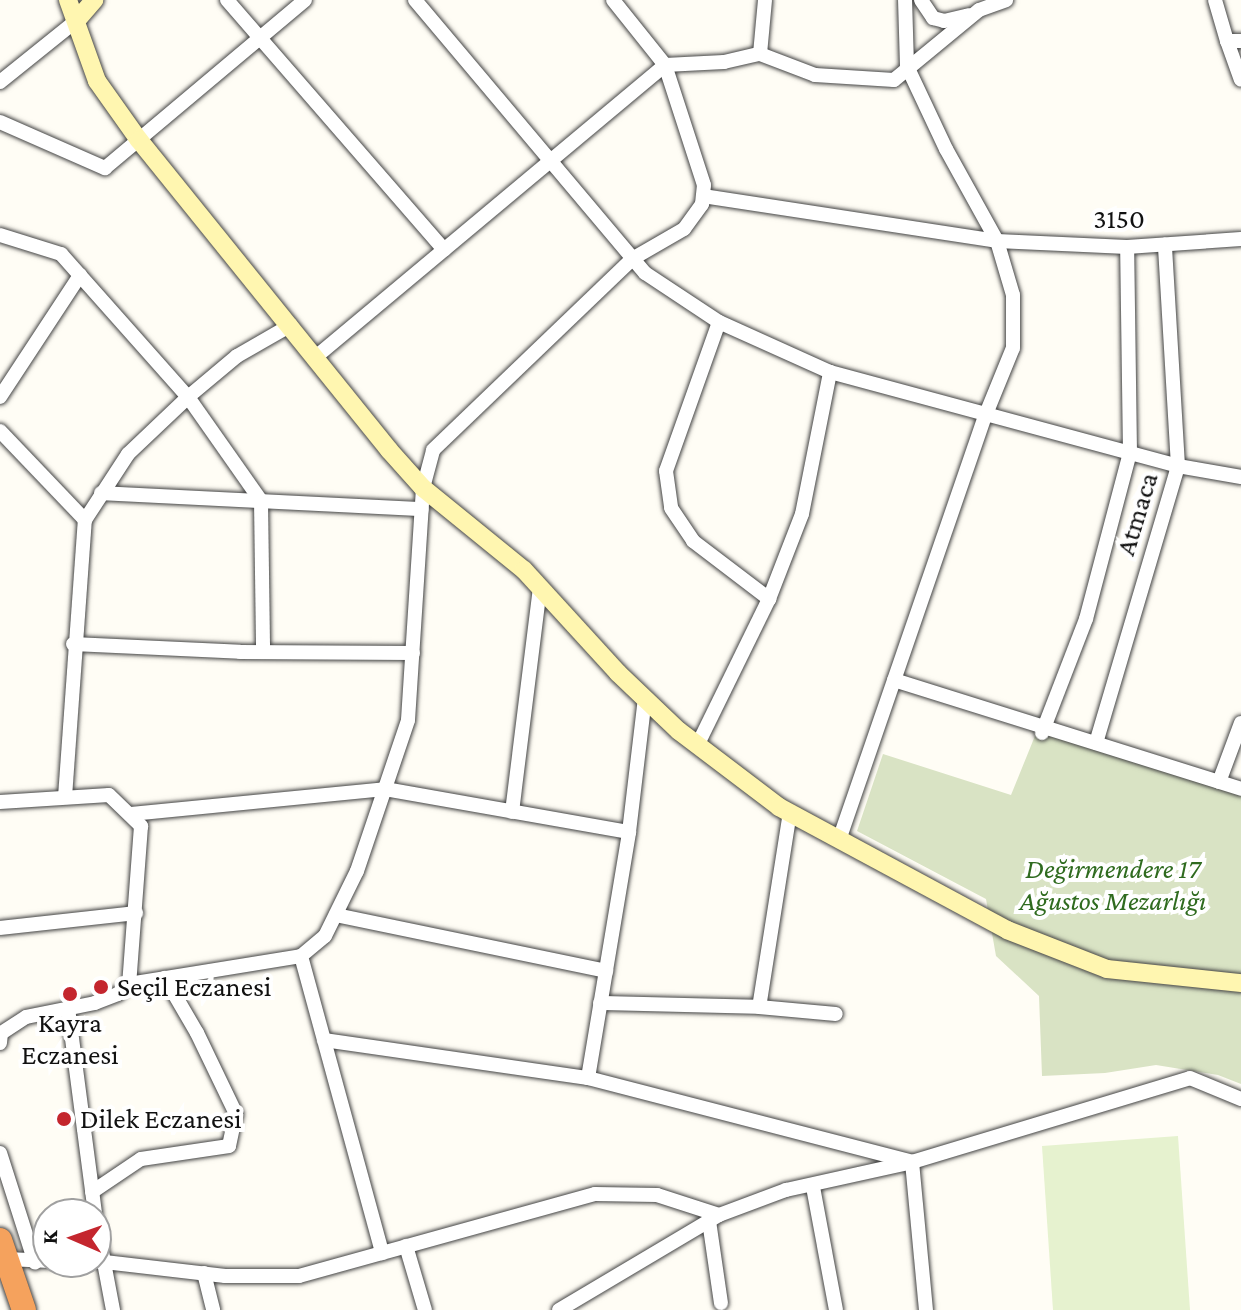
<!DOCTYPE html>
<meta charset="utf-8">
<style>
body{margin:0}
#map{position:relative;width:1241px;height:1310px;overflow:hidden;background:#fffdf5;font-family:"Crimson Pro",serif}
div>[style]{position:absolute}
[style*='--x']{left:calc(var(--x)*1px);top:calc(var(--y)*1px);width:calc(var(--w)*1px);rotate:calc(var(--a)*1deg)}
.cemetery>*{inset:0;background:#d9e3c4}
.pitch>*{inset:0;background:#e6f2cf}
.roads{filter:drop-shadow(0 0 2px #444) drop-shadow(0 0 2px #444)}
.street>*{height:14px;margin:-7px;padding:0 7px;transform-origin:7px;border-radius:7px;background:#fff}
.secondary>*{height:18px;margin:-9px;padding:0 9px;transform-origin:9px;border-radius:9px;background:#fff6b0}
.highway>*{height:24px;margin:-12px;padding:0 12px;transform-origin:12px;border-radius:12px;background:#f5a25d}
.dots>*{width:22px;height:22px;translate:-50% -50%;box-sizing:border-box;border:4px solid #fff;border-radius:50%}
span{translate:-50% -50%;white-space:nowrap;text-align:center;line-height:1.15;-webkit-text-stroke:8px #fff;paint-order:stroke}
.street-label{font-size:28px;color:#111}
.park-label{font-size:28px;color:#2f6b1f;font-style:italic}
.poi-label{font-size:28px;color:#111}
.left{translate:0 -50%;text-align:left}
.north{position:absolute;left:32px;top:1198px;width:80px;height:80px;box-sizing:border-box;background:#fff;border:2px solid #a0a0a0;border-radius:50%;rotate:272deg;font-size:22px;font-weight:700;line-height:32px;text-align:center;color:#111}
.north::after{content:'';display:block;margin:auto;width:28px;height:36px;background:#c4262e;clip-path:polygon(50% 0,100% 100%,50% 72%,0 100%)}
</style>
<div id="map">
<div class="cemetery">
<div style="clip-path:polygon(1039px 726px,1241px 792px,1241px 1084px,1218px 1075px,1156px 1065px,1105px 1073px,1042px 1076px,1039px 996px,996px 956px,986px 899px,857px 831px,883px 754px,1011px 795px)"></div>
</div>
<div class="pitch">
<div style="clip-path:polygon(1178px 1136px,1190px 1310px,1053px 1310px,1042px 1146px)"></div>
</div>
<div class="roads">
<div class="street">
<div style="--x:227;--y:0;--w:331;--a:49"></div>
<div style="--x:415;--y:0;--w:357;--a:49.9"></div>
<div style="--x:645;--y:273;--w:89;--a:33.5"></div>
<div style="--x:719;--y:322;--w:122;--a:24.2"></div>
<div style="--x:830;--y:372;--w:360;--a:15.1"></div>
<div style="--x:1178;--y:466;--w:64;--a:9.9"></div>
<div style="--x:921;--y:0;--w:22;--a:56"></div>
<div style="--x:933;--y:18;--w:11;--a:15"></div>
<div style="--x:944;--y:21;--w:26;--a:-13"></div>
<div style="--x:1215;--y:0;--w:43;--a:73.7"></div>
<div style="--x:1227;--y:41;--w:14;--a:0"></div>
<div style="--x:1227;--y:41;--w:41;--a:70.3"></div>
<div style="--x:760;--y:54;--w:54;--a:-84.7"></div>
<div style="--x:0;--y:82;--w:97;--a:-38.8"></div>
<div style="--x:0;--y:122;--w:115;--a:23.7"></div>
<div style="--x:105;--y:168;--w:261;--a:-40"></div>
<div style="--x:703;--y:196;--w:297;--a:8.7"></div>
<div style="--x:997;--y:241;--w:130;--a:2.6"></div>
<div style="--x:1127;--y:247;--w:114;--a:-4"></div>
<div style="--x:0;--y:235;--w:64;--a:17.3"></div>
<div style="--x:61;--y:254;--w:191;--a:48.4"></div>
<div style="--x:188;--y:397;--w:127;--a:54.9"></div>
<div style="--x:261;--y:501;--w:151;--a:89.2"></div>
<div style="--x:719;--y:322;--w:158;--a:109.6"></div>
<div style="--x:666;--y:471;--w:37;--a:82"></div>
<div style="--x:671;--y:508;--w:40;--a:56"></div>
<div style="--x:693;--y:541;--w:96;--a:37.3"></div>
<div style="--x:317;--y:356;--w:454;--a:-39.9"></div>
<div style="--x:665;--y:65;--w:59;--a:-2.9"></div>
<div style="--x:724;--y:62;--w:37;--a:-13"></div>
<div style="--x:760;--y:54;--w:59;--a:20.9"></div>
<div style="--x:815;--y:75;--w:79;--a:3.6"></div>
<div style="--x:894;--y:80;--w:110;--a:-39.5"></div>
<div style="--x:979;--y:10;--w:29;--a:-20"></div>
<div style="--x:0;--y:397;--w:146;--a:-56.7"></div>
<div style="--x:0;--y:431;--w:123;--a:46.3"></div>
<div style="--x:101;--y:493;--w:321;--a:2.9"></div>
<div style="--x:73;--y:644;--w:167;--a:2.7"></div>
<div style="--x:240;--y:652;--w:173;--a:0.3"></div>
<div style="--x:894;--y:680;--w:364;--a:17.4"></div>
<div style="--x:1042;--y:733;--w:122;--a:-68.9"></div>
<div style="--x:1086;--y:619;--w:172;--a:-75.2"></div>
<div style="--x:1130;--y:453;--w:206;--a:-90.8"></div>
<div style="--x:1096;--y:743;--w:289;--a:-73.5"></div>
<div style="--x:1178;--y:466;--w:222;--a:-93.4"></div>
<div style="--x:697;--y:746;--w:164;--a:-63.9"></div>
<div style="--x:769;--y:599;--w:91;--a:-68.8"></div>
<div style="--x:802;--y:514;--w:145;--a:-78.8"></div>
<div style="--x:1219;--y:782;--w:63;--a:-69.6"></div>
<div style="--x:65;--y:797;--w:278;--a:-85.9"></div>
<div style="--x:85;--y:520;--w:79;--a:-56.9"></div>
<div style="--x:128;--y:454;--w:83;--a:-43.5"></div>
<div style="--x:188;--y:397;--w:64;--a:-39.9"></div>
<div style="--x:237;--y:356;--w:62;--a:-29.9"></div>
<div style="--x:0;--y:802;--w:109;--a:-3.7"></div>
<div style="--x:109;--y:795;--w:45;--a:44.1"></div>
<div style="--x:141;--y:826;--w:158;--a:94.3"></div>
<div style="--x:129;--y:984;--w:15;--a:138"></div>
<div style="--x:118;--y:994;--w:25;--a:159"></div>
<div style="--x:95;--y:1003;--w:70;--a:168.5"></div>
<div style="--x:26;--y:1017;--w:30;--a:147"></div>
<div style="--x:1;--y:1033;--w:10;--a:96"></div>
<div style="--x:512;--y:812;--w:227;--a:-82.9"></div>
<div style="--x:790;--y:812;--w:197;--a:99"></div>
<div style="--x:759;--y:1007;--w:77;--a:5.2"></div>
<div style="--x:131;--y:814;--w:255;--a:-5.6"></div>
<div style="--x:385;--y:789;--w:248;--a:10"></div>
<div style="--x:839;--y:840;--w:451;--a:-71"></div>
<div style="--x:986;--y:414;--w:71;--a:-67.8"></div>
<div style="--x:1013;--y:348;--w:53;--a:-90"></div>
<div style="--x:1013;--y:295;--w:56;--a:-106.5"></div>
<div style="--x:997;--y:241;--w:105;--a:-119"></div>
<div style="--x:946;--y:149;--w:92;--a:-115.2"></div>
<div style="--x:907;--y:66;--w:66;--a:-91.7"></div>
<div style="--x:336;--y:915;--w:276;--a:11.7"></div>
<div style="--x:0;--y:928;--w:137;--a:-6.3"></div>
<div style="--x:301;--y:956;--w:308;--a:74.7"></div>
<div style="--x:129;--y:984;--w:174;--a:-9.2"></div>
<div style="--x:301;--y:956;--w:31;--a:-40"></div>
<div style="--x:325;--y:936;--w:72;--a:-63.8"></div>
<div style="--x:357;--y:871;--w:159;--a:-71.3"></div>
<div style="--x:408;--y:720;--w:232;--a:-86.3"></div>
<div style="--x:423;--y:488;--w:39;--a:-75"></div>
<div style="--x:433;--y:450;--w:276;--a:-43.8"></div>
<div style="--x:632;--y:259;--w:60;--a:-30"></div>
<div style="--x:684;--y:229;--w:31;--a:-54"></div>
<div style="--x:702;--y:204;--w:19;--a:-84"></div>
<div style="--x:704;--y:185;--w:126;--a:-108"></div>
<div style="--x:665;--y:65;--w:83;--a:-128.7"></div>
<div style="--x:600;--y:1003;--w:159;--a:1.4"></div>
<div style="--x:68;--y:1008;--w:208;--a:82.5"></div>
<div style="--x:324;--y:1040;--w:267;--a:8.2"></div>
<div style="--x:588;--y:1078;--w:335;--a:14.5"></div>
<div style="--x:912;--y:1162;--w:149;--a:84.6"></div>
<div style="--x:588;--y:1078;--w:249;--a:-80.5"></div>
<div style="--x:629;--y:832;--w:135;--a:-83.2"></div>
<div style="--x:0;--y:1153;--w:115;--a:72.3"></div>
<div style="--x:813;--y:1187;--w:125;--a:79.4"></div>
<div style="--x:92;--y:1192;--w:59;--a:-34"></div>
<div style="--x:141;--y:1159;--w:89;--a:-8.4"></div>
<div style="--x:229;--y:1146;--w:33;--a:-78"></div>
<div style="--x:236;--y:1114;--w:90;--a:-115.7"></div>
<div style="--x:197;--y:1033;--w:64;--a:-120.2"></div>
<div style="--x:96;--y:1220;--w:92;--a:79.3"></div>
<div style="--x:709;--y:1221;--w:83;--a:81.7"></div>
<div style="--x:406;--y:1246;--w:67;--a:73.5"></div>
<div style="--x:7;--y:1259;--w:65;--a:2.6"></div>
<div style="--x:96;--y:1261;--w:130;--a:6.6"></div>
<div style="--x:225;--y:1276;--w:74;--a:0"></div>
<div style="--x:299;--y:1276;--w:307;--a:-15.5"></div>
<div style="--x:595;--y:1194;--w:62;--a:0.9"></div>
<div style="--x:657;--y:1195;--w:65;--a:17.9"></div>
<div style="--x:204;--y:1273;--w:38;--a:76"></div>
<div style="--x:559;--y:1310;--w:186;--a:-30.7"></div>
<div style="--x:719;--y:1215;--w:72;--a:-20.5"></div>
<div style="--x:786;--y:1190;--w:129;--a:-12.5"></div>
<div style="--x:912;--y:1162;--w:290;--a:-16.8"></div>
<div style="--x:1190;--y:1078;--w:55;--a:22.4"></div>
</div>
<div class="secondary">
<div style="--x:68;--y:0;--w:86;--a:70.3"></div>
<div style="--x:97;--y:81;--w:72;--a:54.6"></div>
<div style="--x:139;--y:140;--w:398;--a:51.1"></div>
<div style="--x:389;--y:450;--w:51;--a:48.2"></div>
<div style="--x:423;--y:488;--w:130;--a:39.1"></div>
<div style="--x:524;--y:570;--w:139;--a:47.6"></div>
<div style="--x:618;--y:673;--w:84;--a:43.6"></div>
<div style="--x:679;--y:731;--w:126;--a:37.2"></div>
<div style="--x:779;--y:807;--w:259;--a:28.3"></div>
<div style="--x:1007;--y:930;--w:107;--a:21.3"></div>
<div style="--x:1107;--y:969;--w:135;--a:6"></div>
<div style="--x:76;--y:21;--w:28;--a:-49"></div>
</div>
<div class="highway">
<div style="--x:0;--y:1240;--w:74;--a:71.1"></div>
</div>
</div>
<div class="dots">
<div style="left:101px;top:987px;background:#c4262e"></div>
<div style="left:70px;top:994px;background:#c4262e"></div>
<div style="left:64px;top:1119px;background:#c4262e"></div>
</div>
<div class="street-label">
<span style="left:1119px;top:219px">3150</span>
<span style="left:1137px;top:514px;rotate:-73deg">Atmaca</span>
</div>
<div class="park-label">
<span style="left:1113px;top:885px">Değirmendere 17<br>Ağustos Mezarlığı</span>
</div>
<div class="poi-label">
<span class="left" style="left:117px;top:987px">Seçil Eczanesi</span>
<span style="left:70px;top:1039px">Kayra<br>Eczanesi</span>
<span class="left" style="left:80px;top:1119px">Dilek Eczanesi</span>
</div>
<div class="north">K</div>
</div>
